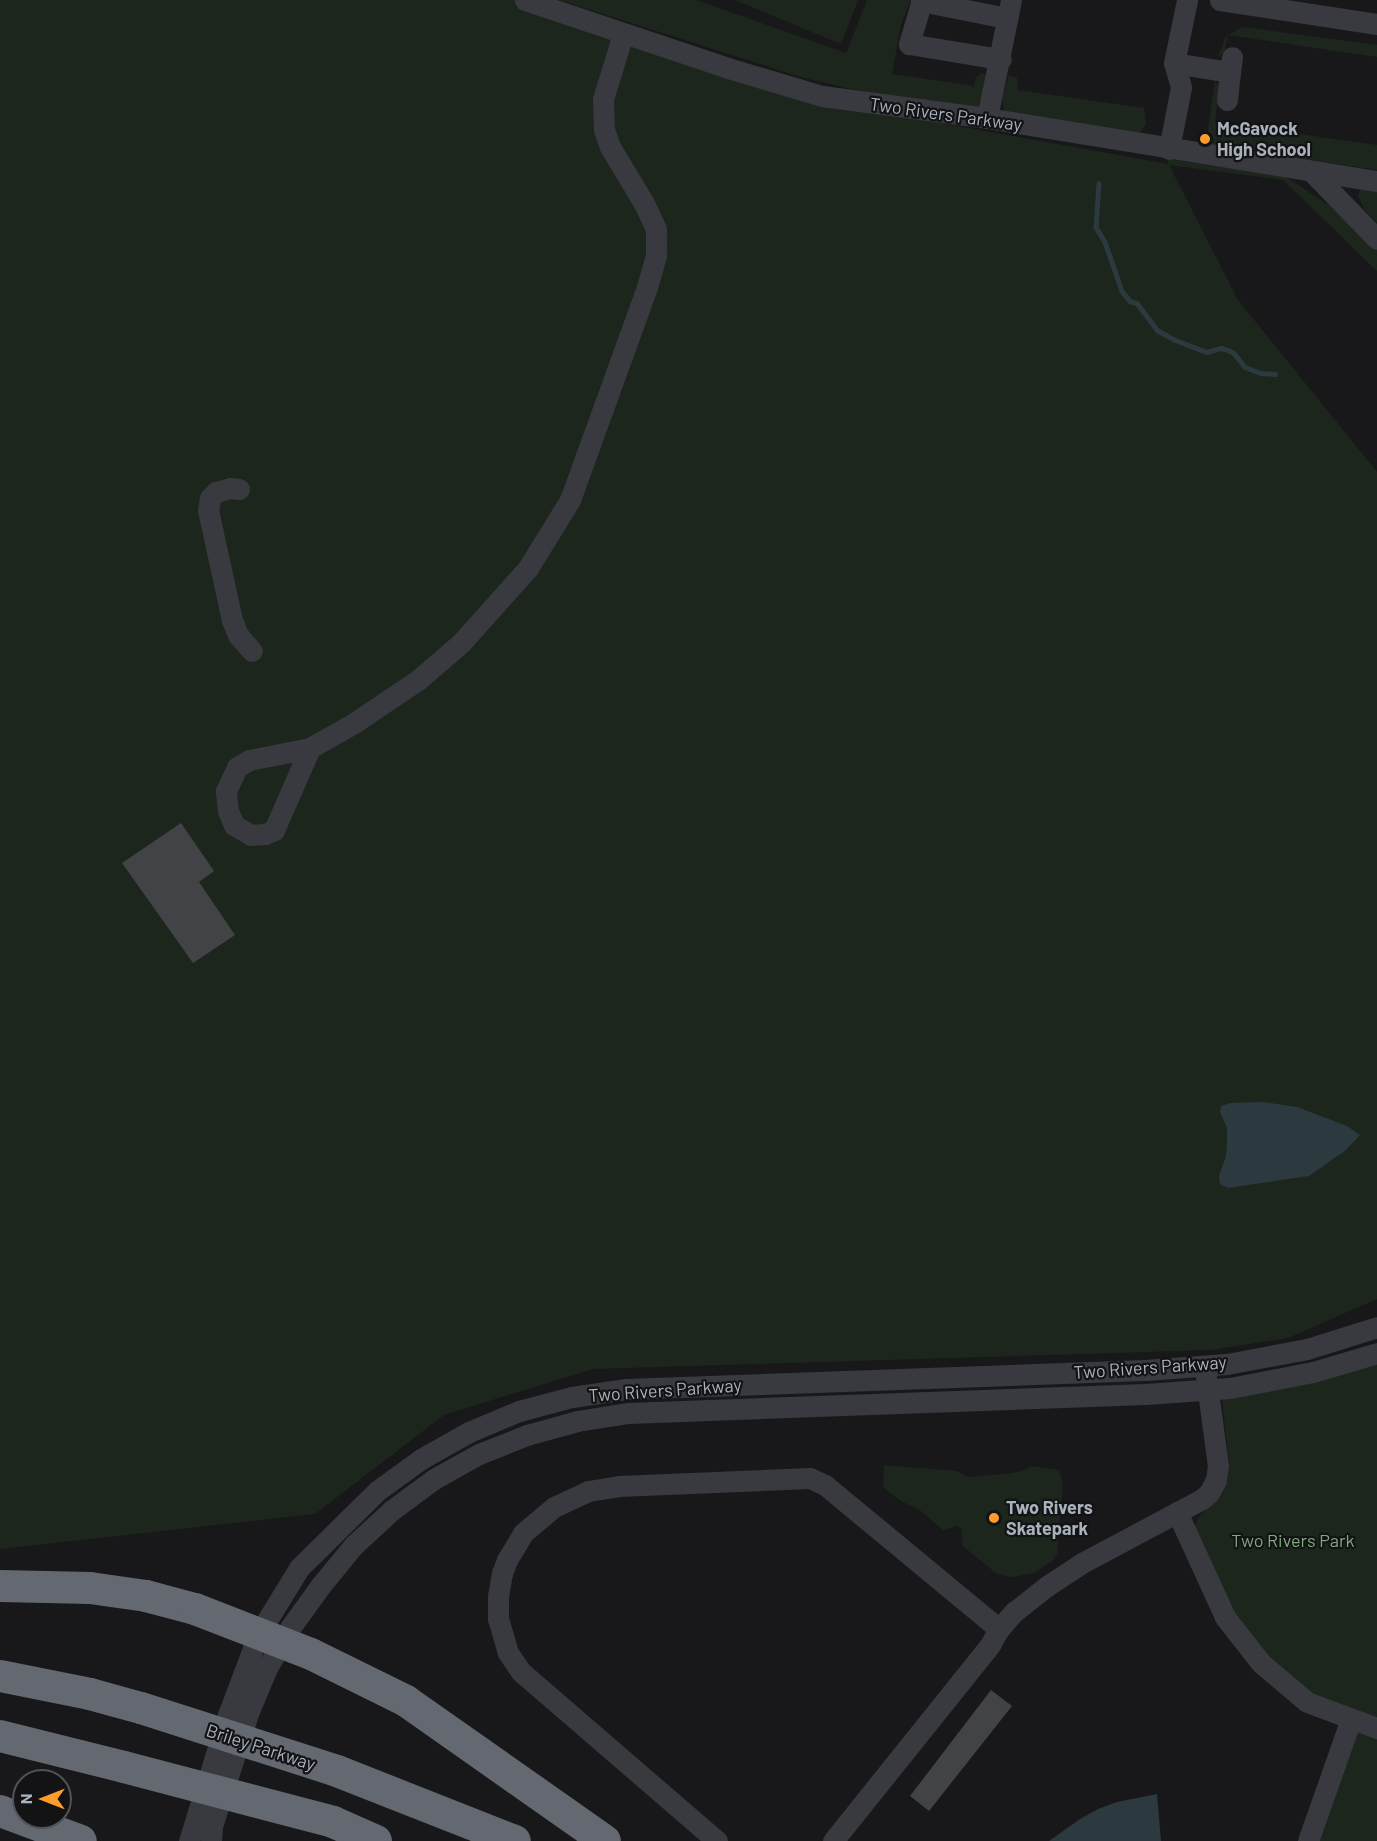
<!DOCTYPE html>
<style>
body{margin:0}
#map{position:relative;width:1377px;height:1841px;overflow:hidden;background:#18181a;font-family:Barlow,sans-serif}
div>[style]{position:absolute}
[style*='--x']{left:calc(var(--x)*1px);top:calc(var(--y)*1px);width:calc(var(--w)*1px);rotate:calc(var(--a)*1deg)}
.green>*{inset:0;background:#1d261d}
.water>*{inset:0;background:#2c393f}
.stream>*{height:4.5px;margin:-2.25px;padding:0 2.25px;transform-origin:2.25px;border-radius:2.25px;background:#2c393f}
.building>*{inset:0;background:#424347}
.minor>*{height:21px;margin:-10.5px;padding:0 10.5px;transform-origin:10.5px;border-radius:10.5px;background:#383a3f}
.highway>*{height:32px;margin:-16px;padding:0 16px;transform-origin:16px;border-radius:16px;background:#646971}
.highway-bridge>*{height:32px;margin:-16px;padding:0 16px;transform-origin:16px;border-radius:16px;background:#646971}
.dots>*{width:16px;height:16px;translate:-50% -50%;box-sizing:border-box;border:3px solid #131315;border-radius:50%}
span{translate:-50% -50%;white-space:nowrap;text-align:center;line-height:1.15;-webkit-text-stroke:4.5px #131315;paint-order:stroke}
.street-label{font-size:18px;color:#a9b1bb}
.poi-label{font-size:18px;color:#a9b1bb;font-weight:700}
.left{translate:0 -50%;text-align:left}
.park-label{font-size:18px;color:#81a77f}
.north{position:absolute;left:12px;top:1769px;width:60px;height:60px;box-sizing:border-box;background:#131315;border:2px solid #4f5257;border-radius:50%;rotate:270deg;font-size:16px;font-weight:700;line-height:24px;text-align:center;color:#a9b1bb}
.north::after{content:'';display:block;margin:auto;width:21px;height:27px;background:#ff9c2b;clip-path:polygon(50% 0,100% 100%,50% 72%,0 100%)}
</style>
<div id="map">
<div class="green">
<div style="clip-path:polygon(0 0,546px 0,897px 115px,1168px 164px,1168px 159px,1286px 177px,1341px 213px,1360px 231px,1377px 249px,1377px 271px,1283px 180px,1169px 165px,1238px 300px,1377px 472px,1377px 1299px,1288px 1338px,1211px 1350px,593px 1369px,444px 1415px,315px 1514px,0 1549px)"></div>
<div style="clip-path:polygon(559px 0,696px 0,846px 53px,867px 0,911px 0,901px 24px,892px 74px,974px 86px,976px 77px,981px 73px,985px 74px,989px 81px,983px 108px,904px 101px,804px 78px)"></div>
<div style="clip-path:polygon(735px 0,858px 0,841px 44px)"></div>
<div style="clip-path:polygon(1243px 27px,1377px 45px,1377px 57px,1228px 35px,1224px 53px,1218px 57px,1226px 36px)"></div>
<div style="clip-path:polygon(1009px 75px,1017px 78px,1018px 90px,1144px 108px,1146px 124px,1140px 133px,1005px 112px,1002px 99px)"></div>
<div style="clip-path:polygon(1215px 80px,1219px 88px,1215px 122px,1377px 145px,1377px 170px,1206px 144px)"></div>
<div style="clip-path:polygon(1360px 189px,1377px 191px,1377px 223px,1365px 210px,1358px 196px)"></div>
<div style="clip-path:polygon(1377px 1363px,1377px 1841px,1315px 1841px,1359px 1715px,1300px 1687px,1280px 1671px,1232px 1611px,1195px 1525px,1200px 1515px,1217px 1500px,1228px 1480px,1229px 1462px,1222px 1399px,1314px 1383px)"></div>
<div style="clip-path:polygon(884px 1465px,957px 1471px,967px 1477px,1006px 1474px,1023px 1471px,1032px 1466px,1059px 1470px,1063px 1483px,1057px 1554px,1053px 1560px,1034px 1573px,1012px 1577px,997px 1574px,963px 1546px,961px 1528px,957px 1526px,943px 1530px,921px 1511px,901px 1501px,883px 1487px)"></div>
</div>
<div class="water">
<div style="clip-path:polygon(1263px 1102px,1297px 1107px,1347px 1126px,1360px 1135px,1346px 1150px,1309px 1176px,1228px 1188px,1220px 1184px,1219px 1176px,1226px 1156px,1227px 1141px,1227px 1128px,1220px 1112px,1221px 1106px,1230px 1103px)"></div>
<div style="clip-path:polygon(1157px 1794px,1161px 1841px,1049px 1841px,1080px 1819px,1098px 1809px,1117px 1802px)"></div>
</div>
<div class="stream">
<div style="--x:1099;--y:183;--w:44;--a:93.9"></div>
<div style="--x:1096;--y:227;--w:17;--a:59"></div>
<div style="--x:1105;--y:242;--w:52;--a:70.9"></div>
<div style="--x:1122;--y:291;--w:13;--a:51"></div>
<div style="--x:1130;--y:301;--w:7;--a:16"></div>
<div style="--x:1137;--y:303;--w:34;--a:53"></div>
<div style="--x:1157;--y:330;--w:18;--a:29"></div>
<div style="--x:1173;--y:339;--w:36;--a:21"></div>
<div style="--x:1207;--y:352;--w:15;--a:-16"></div>
<div style="--x:1221;--y:348;--w:7;--a:16"></div>
<div style="--x:1228;--y:350;--w:7;--a:27"></div>
<div style="--x:1234;--y:353;--w:18;--a:52"></div>
<div style="--x:1245;--y:367;--w:17;--a:21"></div>
<div style="--x:1261;--y:373;--w:14;--a:4"></div>
</div>
<div class="building">
<div style="clip-path:polygon(181px 823px,214px 871px,199px 882px,235px 935px,193px 963px,122px 863px)"></div>
<div style="clip-path:polygon(991px 1690px,1012px 1706px,929px 1811px,910px 1796px)"></div>
</div>
<div class="minor">
<div style="--x:525;--y:0;--w:214;--a:18.5"></div>
<div style="--x:728;--y:68;--w:98;--a:16.6"></div>
<div style="--x:822;--y:96;--w:166;--a:7.6"></div>
<div style="--x:987;--y:118;--w:395;--a:9.2"></div>
<div style="--x:922;--y:0;--w:46;--a:106.5"></div>
<div style="--x:909;--y:44;--w:93;--a:9.3"></div>
<div style="--x:1220;--y:0;--w:159;--a:8.7"></div>
<div style="--x:921;--y:1;--w:88;--a:11.2"></div>
<div style="--x:1174;--y:63;--w:57;--a:9.1"></div>
<div style="--x:1230;--y:72;--w:15;--a:-82"></div>
<div style="--x:1227;--y:100;--w:28;--a:-84"></div>
<div style="--x:987;--y:118;--w:120;--a:-78.5"></div>
<div style="--x:1169;--y:149;--w:63;--a:-79"></div>
<div style="--x:1181;--y:87;--w:25;--a:-106"></div>
<div style="--x:1174;--y:63;--w:64;--a:-78.3"></div>
<div style="--x:1312;--y:172;--w:93;--a:45.9"></div>
<div style="--x:239;--y:489;--w:9;--a:-174"></div>
<div style="--x:230;--y:488;--w:15;--a:164"></div>
<div style="--x:216;--y:492;--w:8;--a:135"></div>
<div style="--x:210;--y:498;--w:12;--a:99"></div>
<div style="--x:208;--y:510;--w:113;--a:77.7"></div>
<div style="--x:232;--y:620;--w:16;--a:68"></div>
<div style="--x:238;--y:635;--w:21;--a:49"></div>
<div style="--x:310;--y:748;--w:90;--a:113.7"></div>
<div style="--x:274;--y:830;--w:10;--a:156"></div>
<div style="--x:265;--y:834;--w:14;--a:176"></div>
<div style="--x:251;--y:835;--w:20;--a:-150"></div>
<div style="--x:234;--y:825;--w:15;--a:-113"></div>
<div style="--x:228;--y:811;--w:20;--a:-96"></div>
<div style="--x:226;--y:791;--w:26;--a:-65"></div>
<div style="--x:237;--y:767;--w:14;--a:-30"></div>
<div style="--x:249;--y:760;--w:62;--a:-11.1"></div>
<div style="--x:310;--y:748;--w:51;--a:-29.6"></div>
<div style="--x:354;--y:723;--w:77;--a:-33.9"></div>
<div style="--x:418;--y:680;--w:57;--a:-40.7"></div>
<div style="--x:461;--y:643;--w:101;--a:-48.2"></div>
<div style="--x:528;--y:568;--w:80;--a:-58.3"></div>
<div style="--x:570;--y:500;--w:226;--a:-70.1"></div>
<div style="--x:647;--y:287;--w:33;--a:-74"></div>
<div style="--x:656;--y:255;--w:26;--a:-90"></div>
<div style="--x:656;--y:229;--w:26;--a:-115"></div>
<div style="--x:645;--y:205;--w:68;--a:-121.1"></div>
<div style="--x:610;--y:147;--w:18;--a:-109"></div>
<div style="--x:604;--y:130;--w:31;--a:-92"></div>
<div style="--x:603;--y:99;--w:68;--a:-72.9"></div>
<div style="--x:1177;--y:1512;--w:115;--a:65.4"></div>
<div style="--x:1225;--y:1617;--w:58;--a:52"></div>
<div style="--x:1261;--y:1663;--w:60;--a:40.3"></div>
<div style="--x:1307;--y:1702;--w:75;--a:20.4"></div>
<div style="--x:189;--y:1841;--w:132;--a:-72.8"></div>
<div style="--x:228;--y:1715;--w:85;--a:-69.4"></div>
<div style="--x:258;--y:1635;--w:79;--a:-58.5"></div>
<div style="--x:299;--y:1568;--w:110;--a:-44.6"></div>
<div style="--x:377;--y:1491;--w:54;--a:-36"></div>
<div style="--x:421;--y:1459;--w:55;--a:-29.4"></div>
<div style="--x:469;--y:1432;--w:54;--a:-22.8"></div>
<div style="--x:519;--y:1411;--w:55;--a:-14.8"></div>
<div style="--x:572;--y:1397;--w:55;--a:-8.4"></div>
<div style="--x:626;--y:1389;--w:519;--a:-2.1"></div>
<div style="--x:1145;--y:1370;--w:82;--a:-4.2"></div>
<div style="--x:1227;--y:1364;--w:81;--a:-10.6"></div>
<div style="--x:1307;--y:1349;--w:73;--a:-17.4"></div>
<div style="--x:211;--y:1841;--w:15;--a:-86"></div>
<div style="--x:212;--y:1826;--w:121;--a:-72.2"></div>
<div style="--x:249;--y:1711;--w:47;--a:-67.3"></div>
<div style="--x:267;--y:1668;--w:46;--a:-60.1"></div>
<div style="--x:290;--y:1628;--w:53;--a:-54.2"></div>
<div style="--x:321;--y:1585;--w:52;--a:-50.5"></div>
<div style="--x:354;--y:1545;--w:52;--a:-42.6"></div>
<div style="--x:392;--y:1510;--w:52;--a:-36.4"></div>
<div style="--x:434;--y:1479;--w:51;--a:-29.1"></div>
<div style="--x:479;--y:1454;--w:52;--a:-21.6"></div>
<div style="--x:527;--y:1435;--w:52;--a:-15.6"></div>
<div style="--x:577;--y:1421;--w:52;--a:-8.9"></div>
<div style="--x:628;--y:1413;--w:518;--a:-2.1"></div>
<div style="--x:1146;--y:1394;--w:84;--a:-4.1"></div>
<div style="--x:1230;--y:1388;--w:85;--a:-10.9"></div>
<div style="--x:1313;--y:1372;--w:67;--a:-16.5"></div>
<div style="--x:717;--y:1841;--w:259;--a:-139.2"></div>
<div style="--x:521;--y:1672;--w:23;--a:-124"></div>
<div style="--x:508;--y:1653;--w:35;--a:-106"></div>
<div style="--x:498;--y:1619;--w:23;--a:-90"></div>
<div style="--x:498;--y:1596;--w:23;--a:-80"></div>
<div style="--x:502;--y:1573;--w:14;--a:-69"></div>
<div style="--x:507;--y:1560;--w:31;--a:-59"></div>
<div style="--x:523;--y:1533;--w:40;--a:-40"></div>
<div style="--x:554;--y:1507;--w:38;--a:-25"></div>
<div style="--x:588;--y:1491;--w:30;--a:-9"></div>
<div style="--x:618;--y:1486;--w:192;--a:-2.4"></div>
<div style="--x:810;--y:1478;--w:17;--a:25"></div>
<div style="--x:825;--y:1485;--w:226;--a:39.6"></div>
<div style="--x:833;--y:1841;--w:251;--a:-51.3"></div>
<div style="--x:990;--y:1645;--w:18;--a:-61"></div>
<div style="--x:999;--y:1629;--w:23;--a:-49"></div>
<div style="--x:1014;--y:1612;--w:42;--a:-38.2"></div>
<div style="--x:1047;--y:1586;--w:42;--a:-33.3"></div>
<div style="--x:1082;--y:1563;--w:136;--a:-28.1"></div>
<div style="--x:1202;--y:1499;--w:9;--a:-41"></div>
<div style="--x:1209;--y:1493;--w:15;--a:-62"></div>
<div style="--x:1216;--y:1480;--w:14;--a:-82"></div>
<div style="--x:1218;--y:1466;--w:91;--a:-97.6"></div>
<div style="--x:1308;--y:1841;--w:129;--a:-70.6"></div>
</div>
<div class="highway">
<div style="--x:0;--y:1586;--w:90;--a:1.3"></div>
<div style="--x:90;--y:1588;--w:57;--a:8.1"></div>
<div style="--x:146;--y:1596;--w:51;--a:14.9"></div>
<div style="--x:195;--y:1609;--w:124;--a:21.2"></div>
<div style="--x:311;--y:1654;--w:106;--a:26.3"></div>
<div style="--x:406;--y:1701;--w:243;--a:35.1"></div>
<div style="--x:0;--y:1676;--w:92;--a:11.3"></div>
<div style="--x:90;--y:1694;--w:53;--a:15.4"></div>
<div style="--x:0;--y:1736;--w:128;--a:14"></div>
<div style="--x:337;--y:1771;--w:191;--a:21.5"></div>
<div style="--x:0;--y:1811;--w:86;--a:20.3"></div>
<div style="--x:333;--y:1822;--w:47;--a:23.8"></div>
</div>
<div class="highway-bridge">
<div style="--x:141;--y:1708;--w:206;--a:17.8"></div>
<div style="--x:124;--y:1767;--w:216;--a:14.7"></div>
</div>
<div class="dots">
<div style="left:1205px;top:139px;background:#ff9c2b"></div>
<div style="left:994px;top:1518px;background:#ff9c2b"></div>
</div>
<div class="street-label">
<span style="left:946px;top:114px;rotate:8deg">Two Rivers Parkway</span>
<span style="left:1150px;top:1367px;rotate:-4deg">Two Rivers Parkway</span>
<span style="left:665px;top:1390px;rotate:-4deg">Two Rivers Parkway</span>
<span style="left:261px;top:1747px;rotate:18deg">Briley Parkway</span>
</div>
<div class="poi-label">
<span class="left" style="left:1217px;top:139px">McGavock<br>High School</span>
<span class="left" style="left:1006px;top:1518px">Two Rivers<br>Skatepark</span>
</div>
<div class="park-label">
<span style="left:1293px;top:1540px">Two Rivers Park</span>
</div>
<div class="north">N</div>
</div>
